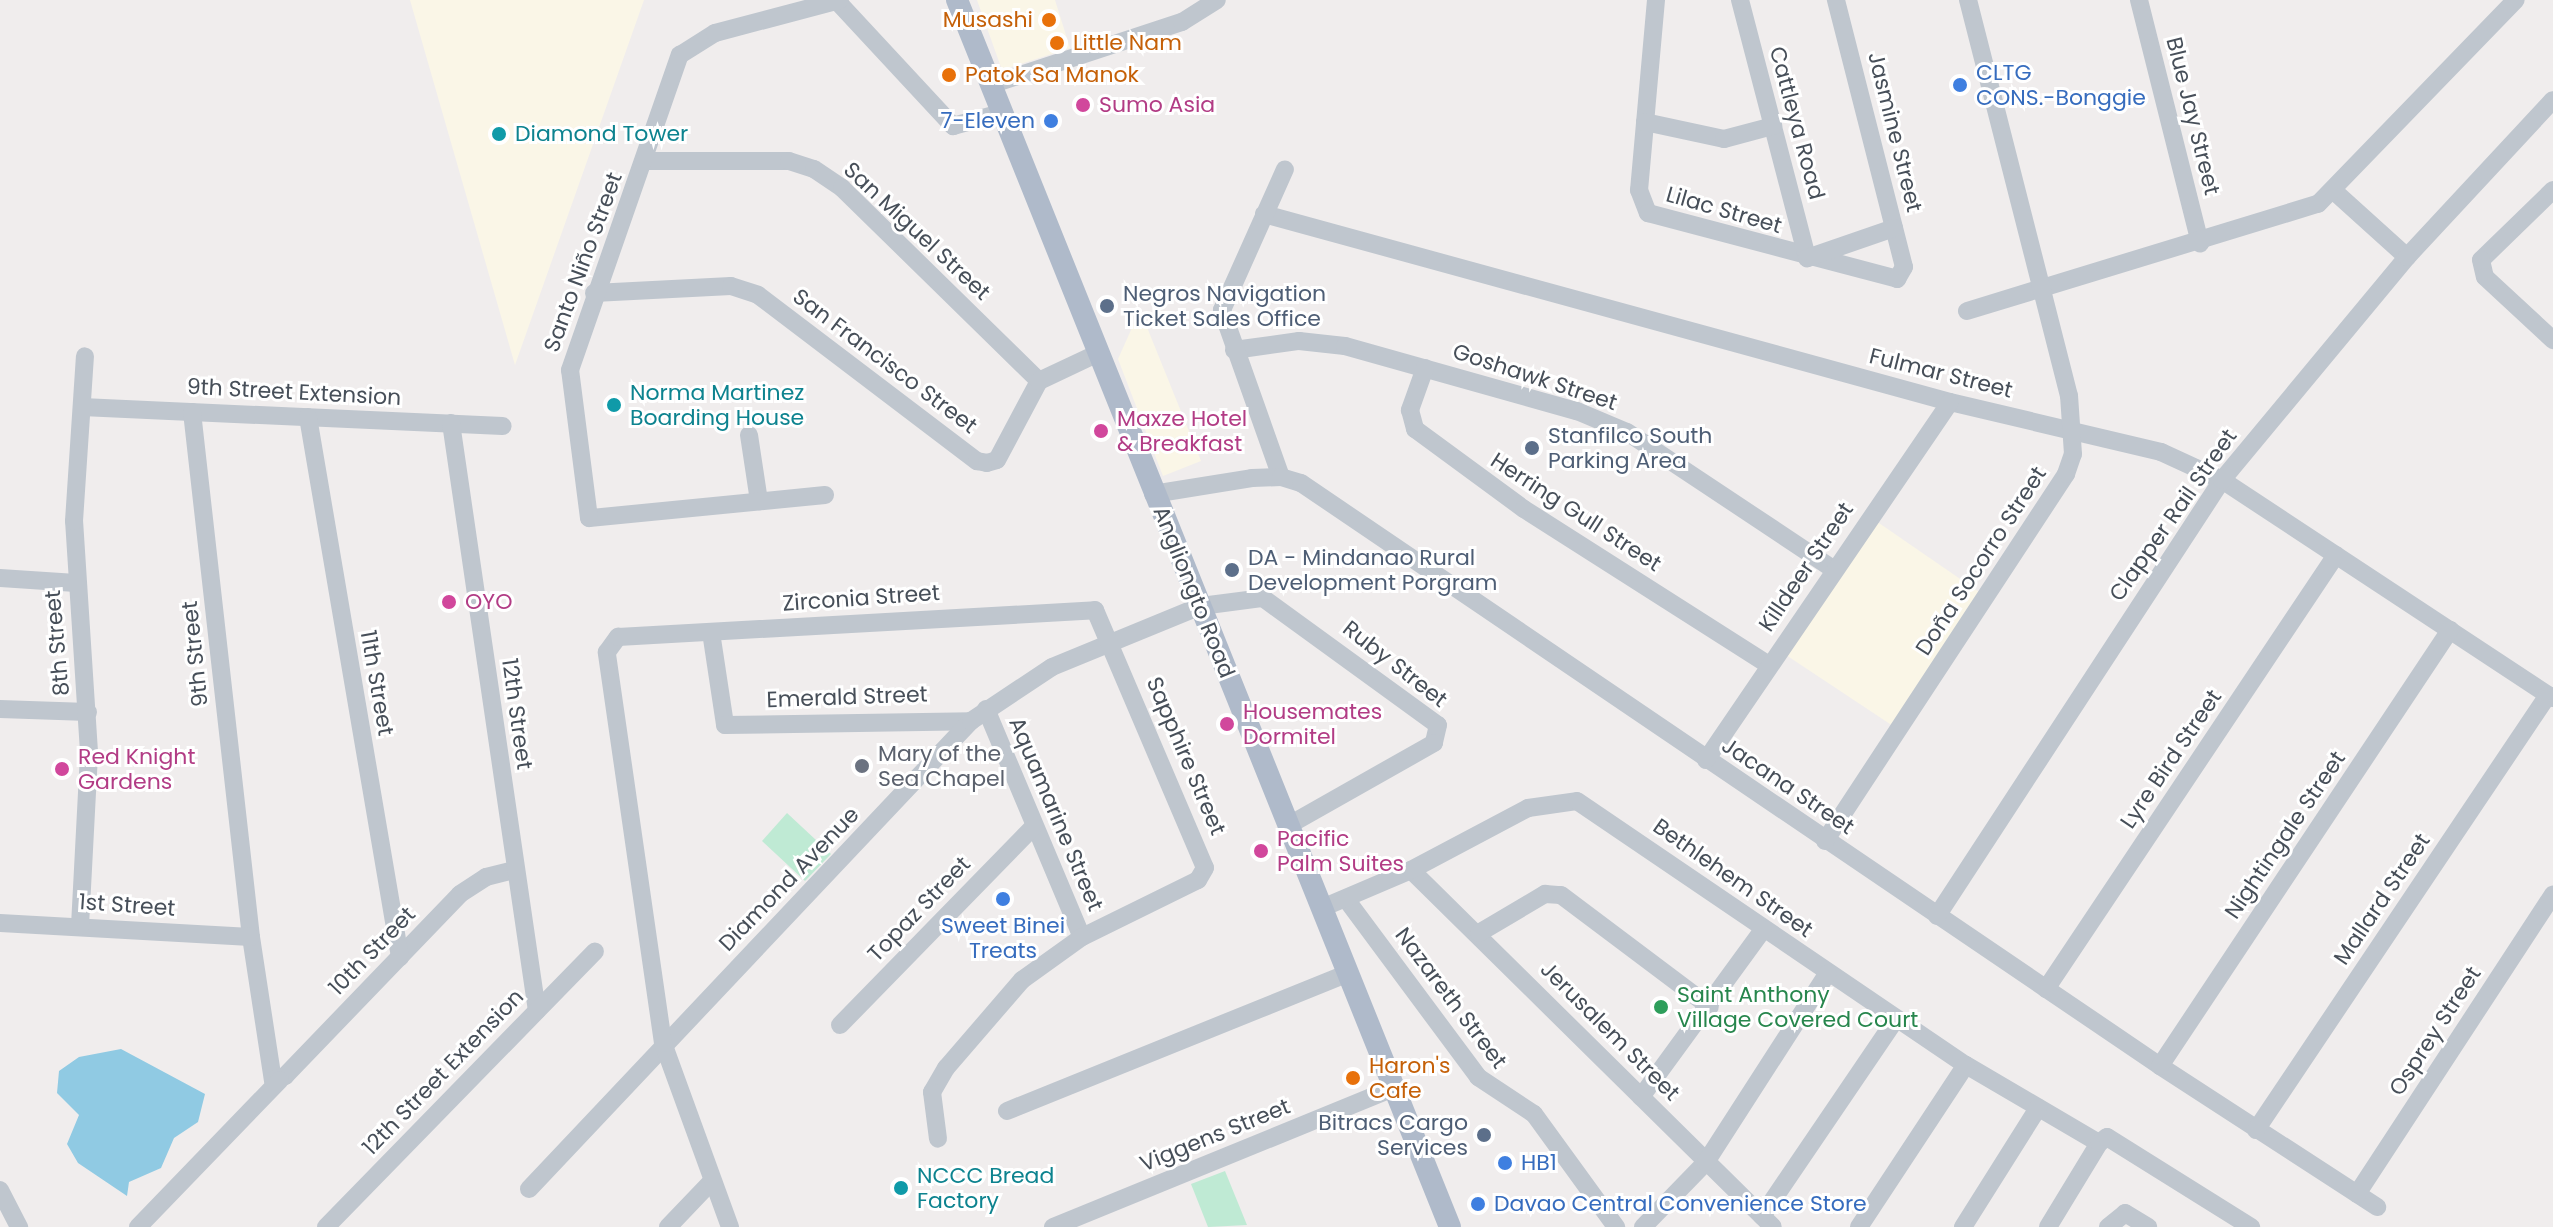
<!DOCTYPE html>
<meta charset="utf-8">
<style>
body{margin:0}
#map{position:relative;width:2553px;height:1227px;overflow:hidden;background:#f0eded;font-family:Poppins,sans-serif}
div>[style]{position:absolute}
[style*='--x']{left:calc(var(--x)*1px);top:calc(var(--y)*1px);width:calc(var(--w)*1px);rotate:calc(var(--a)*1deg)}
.commercial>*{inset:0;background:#faf6e7}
.green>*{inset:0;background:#bfead4}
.water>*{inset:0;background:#90cae3}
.minor>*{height:18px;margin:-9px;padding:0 9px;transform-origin:9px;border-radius:9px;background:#bfc6ce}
.major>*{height:22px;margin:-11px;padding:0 11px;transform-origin:11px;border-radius:11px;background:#afbaca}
.dots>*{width:22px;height:22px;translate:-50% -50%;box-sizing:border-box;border:4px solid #fff;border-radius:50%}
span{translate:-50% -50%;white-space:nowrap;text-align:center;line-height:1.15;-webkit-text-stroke:6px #fff;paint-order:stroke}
.food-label{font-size:22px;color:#c56008}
.right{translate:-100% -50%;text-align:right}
.left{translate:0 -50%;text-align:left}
.shop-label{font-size:22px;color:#366cbe}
.hotel-label{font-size:22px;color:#b23c85}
.street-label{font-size:22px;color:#474f59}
.culture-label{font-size:22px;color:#0d838f}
.service-label{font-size:22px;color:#4e5e75}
.worship-label{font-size:22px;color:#5b616d}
.leisure-label{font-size:22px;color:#27864d}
</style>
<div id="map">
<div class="commercial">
<div style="clip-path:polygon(410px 0,644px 0,515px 365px)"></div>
<div style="clip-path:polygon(977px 0,1055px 0,1070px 48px,1002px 70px)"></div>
<div style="clip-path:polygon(1140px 310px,1201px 461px,1163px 476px,1118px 359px)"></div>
<div style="clip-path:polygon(1876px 521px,1982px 594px,1893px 726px,1786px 655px)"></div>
</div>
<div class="green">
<div style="clip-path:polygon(787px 813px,831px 854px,805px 881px,762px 841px)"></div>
<div style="clip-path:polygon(1225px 1171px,1247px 1225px,1208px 1227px,1191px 1184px)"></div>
</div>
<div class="water">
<div style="clip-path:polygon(121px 1049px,205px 1094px,198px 1122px,174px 1138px,161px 1168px,129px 1182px,127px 1196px,78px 1163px,67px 1144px,79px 1115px,57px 1093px,59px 1071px,79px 1057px)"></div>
</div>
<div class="minor">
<div style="--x:1656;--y:0;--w:191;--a:95.1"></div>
<div style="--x:1639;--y:190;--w:25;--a:69"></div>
<div style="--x:1648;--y:213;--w:258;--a:14.8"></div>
<div style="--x:1897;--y:279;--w:14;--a:-60"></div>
<div style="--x:1904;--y:267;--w:276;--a:-104.3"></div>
<div style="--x:1740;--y:0;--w:267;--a:75.4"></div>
<div style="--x:1807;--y:258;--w:92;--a:-19"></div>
<div style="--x:2139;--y:0;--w:251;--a:75.9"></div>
<div style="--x:837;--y:1;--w:171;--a:47.1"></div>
<div style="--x:953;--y:126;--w:50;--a:-15.2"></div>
<div style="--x:990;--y:85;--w:202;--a:-18.2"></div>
<div style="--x:1182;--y:22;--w:41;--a:-32.2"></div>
<div style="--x:1645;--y:122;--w:81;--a:12.1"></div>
<div style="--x:1724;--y:139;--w:51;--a:-14.9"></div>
<div style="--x:646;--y:161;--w:143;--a:0"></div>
<div style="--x:789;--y:161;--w:26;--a:18"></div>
<div style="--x:814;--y:169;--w:34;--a:34"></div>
<div style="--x:842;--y:188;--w:276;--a:44.4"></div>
<div style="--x:2553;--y:190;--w:100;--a:135.8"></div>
<div style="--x:2481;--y:260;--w:17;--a:77"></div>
<div style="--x:2485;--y:277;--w:93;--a:42.8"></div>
<div style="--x:2335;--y:192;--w:97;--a:42.1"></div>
<div style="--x:1264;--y:214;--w:711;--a:15.33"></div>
<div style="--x:1950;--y:402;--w:217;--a:13.3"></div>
<div style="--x:2161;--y:452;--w:67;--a:24.7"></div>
<div style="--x:2222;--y:480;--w:396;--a:33.4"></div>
<div style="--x:594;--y:293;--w:137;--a:-2.9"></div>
<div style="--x:731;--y:286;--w:28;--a:18"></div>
<div style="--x:758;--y:295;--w:275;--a:37.2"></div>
<div style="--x:977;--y:461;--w:10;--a:11"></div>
<div style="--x:987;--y:463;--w:10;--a:-17"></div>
<div style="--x:997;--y:460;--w:89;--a:-62"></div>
<div style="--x:1039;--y:381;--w:63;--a:-25.3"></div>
<div style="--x:1967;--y:311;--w:367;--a:-17"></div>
<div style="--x:2318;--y:204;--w:284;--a:-45.9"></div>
<div style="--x:1234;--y:350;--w:66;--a:-7.9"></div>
<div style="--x:1299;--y:341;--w:46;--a:6.2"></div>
<div style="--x:1345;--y:346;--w:241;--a:15.7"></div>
<div style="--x:1577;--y:411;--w:54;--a:22.8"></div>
<div style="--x:1627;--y:432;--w:246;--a:33.6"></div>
<div style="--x:1425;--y:368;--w:45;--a:109.7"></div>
<div style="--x:1410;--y:410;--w:20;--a:75"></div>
<div style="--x:1415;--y:429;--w:135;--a:36.3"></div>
<div style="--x:1524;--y:509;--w:290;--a:32.5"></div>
<div style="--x:82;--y:407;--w:421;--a:2.6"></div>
<div style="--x:192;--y:412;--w:528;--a:83.59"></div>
<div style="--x:251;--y:937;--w:145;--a:81.3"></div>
<div style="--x:273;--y:1080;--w:13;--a:-18"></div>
<div style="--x:285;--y:1076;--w:252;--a:-46.1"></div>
<div style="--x:460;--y:894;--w:31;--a:-33"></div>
<div style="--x:486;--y:877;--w:30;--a:-14"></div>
<div style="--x:308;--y:417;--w:548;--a:80.33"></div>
<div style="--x:451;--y:423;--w:594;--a:81.68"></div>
<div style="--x:749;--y:435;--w:67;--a:81.4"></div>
<div style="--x:1281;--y:477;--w:177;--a:-109.5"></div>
<div style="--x:1222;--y:310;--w:154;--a:-65.9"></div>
<div style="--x:1153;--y:494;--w:100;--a:-9.2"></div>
<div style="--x:1252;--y:478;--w:29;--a:-2"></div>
<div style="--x:1281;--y:477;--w:21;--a:17"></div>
<div style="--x:1301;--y:483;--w:1038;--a:34.16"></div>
<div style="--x:2160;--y:1066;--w:259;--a:33"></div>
<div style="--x:825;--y:495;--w:237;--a:174.4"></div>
<div style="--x:589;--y:518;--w:149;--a:-97.3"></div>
<div style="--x:570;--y:370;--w:334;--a:-70.8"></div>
<div style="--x:680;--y:55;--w:41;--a:-32.2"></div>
<div style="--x:715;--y:33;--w:129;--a:-14.8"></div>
<div style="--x:0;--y:578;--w:76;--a:3.8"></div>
<div style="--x:711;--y:632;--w:94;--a:81.4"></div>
<div style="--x:725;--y:725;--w:246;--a:-0.9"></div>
<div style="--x:0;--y:709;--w:88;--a:2"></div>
<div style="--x:986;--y:709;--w:247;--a:67.2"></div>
<div style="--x:1706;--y:760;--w:433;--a:-55.7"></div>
<div style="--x:1825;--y:841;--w:439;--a:-56.7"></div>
<div style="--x:2066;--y:474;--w:21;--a:-71"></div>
<div style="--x:2073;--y:454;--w:58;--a:-93.9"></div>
<div style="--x:2069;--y:396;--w:409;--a:-104.3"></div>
<div style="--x:1411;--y:870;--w:508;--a:44.6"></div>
<div style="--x:1346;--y:899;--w:222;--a:53.4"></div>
<div style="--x:1478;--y:1077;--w:67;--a:33.5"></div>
<div style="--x:1534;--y:1114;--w:140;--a:54"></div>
<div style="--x:1322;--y:908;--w:97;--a:-23.1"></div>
<div style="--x:1411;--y:870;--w:132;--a:-27.9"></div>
<div style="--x:1528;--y:808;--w:49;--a:-8.1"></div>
<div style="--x:1577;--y:801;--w:470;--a:34.2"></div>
<div style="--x:1966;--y:1065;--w:154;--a:30.4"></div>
<div style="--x:1937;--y:916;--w:521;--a:-56.83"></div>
<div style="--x:2222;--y:480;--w:290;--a:-50.3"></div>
<div style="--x:2407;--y:257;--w:214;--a:-47.1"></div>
<div style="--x:0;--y:923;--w:251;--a:3.2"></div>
<div style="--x:80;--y:926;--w:174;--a:-87"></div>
<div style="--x:89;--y:752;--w:231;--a:-93.7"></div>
<div style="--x:74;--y:521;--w:165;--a:-86.2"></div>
<div style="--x:1479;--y:933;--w:77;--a:-30.6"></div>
<div style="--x:1545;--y:894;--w:16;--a:4"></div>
<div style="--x:1561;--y:895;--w:186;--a:36.9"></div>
<div style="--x:2046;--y:989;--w:522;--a:-56.25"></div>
<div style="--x:840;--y:1025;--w:277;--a:-45.7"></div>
<div style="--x:2160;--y:1066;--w:524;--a:-56.37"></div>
<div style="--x:1641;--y:1097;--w:207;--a:-53.9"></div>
<div style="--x:1007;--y:1111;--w:368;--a:-22"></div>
<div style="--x:2256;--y:1130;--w:524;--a:-56.13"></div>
<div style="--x:529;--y:1189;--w:644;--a:-46.64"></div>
<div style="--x:971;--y:721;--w:97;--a:-33.7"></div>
<div style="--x:1052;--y:667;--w:161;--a:-22.3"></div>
<div style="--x:1201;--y:606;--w:63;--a:-7.4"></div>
<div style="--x:1263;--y:598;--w:216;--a:36"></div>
<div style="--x:1438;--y:725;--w:18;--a:103"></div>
<div style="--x:1434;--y:743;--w:167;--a:150.5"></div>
<div style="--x:0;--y:1190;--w:42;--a:62.8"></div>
<div style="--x:2357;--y:1194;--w:358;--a:-56.8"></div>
<div style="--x:1762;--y:1216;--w:238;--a:-55.8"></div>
<div style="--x:138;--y:1227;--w:204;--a:-46"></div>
<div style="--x:326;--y:1227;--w:385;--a:-45.7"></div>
<div style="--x:668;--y:1227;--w:61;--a:-46.3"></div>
<div style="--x:730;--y:1227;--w:196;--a:-110"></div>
<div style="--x:663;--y:1043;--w:395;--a:-98.2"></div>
<div style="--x:607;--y:652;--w:19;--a:-54"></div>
<div style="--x:618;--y:637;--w:478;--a:-3.2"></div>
<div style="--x:1095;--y:610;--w:280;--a:66.9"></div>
<div style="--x:1205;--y:868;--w:14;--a:120"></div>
<div style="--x:1198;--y:880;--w:129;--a:153.8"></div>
<div style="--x:1082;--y:937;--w:74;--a:144.4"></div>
<div style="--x:1022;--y:980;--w:116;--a:130.8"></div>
<div style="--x:946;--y:1068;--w:28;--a:120"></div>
<div style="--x:932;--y:1092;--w:47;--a:82.7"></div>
<div style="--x:1053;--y:1227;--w:368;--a:-22.2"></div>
<div style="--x:1643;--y:1227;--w:91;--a:-45.9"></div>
<div style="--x:1706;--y:1162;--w:224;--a:-57.2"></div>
<div style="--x:1859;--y:1227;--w:194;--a:-56.6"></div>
<div style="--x:1963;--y:1227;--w:141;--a:-57.8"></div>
<div style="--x:2048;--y:1227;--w:98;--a:-58.7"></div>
<div style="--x:2099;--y:1143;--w:10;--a:-37"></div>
<div style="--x:2107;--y:1137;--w:170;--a:32"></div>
<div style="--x:2108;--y:1227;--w:22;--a:-39"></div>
<div style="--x:2125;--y:1213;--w:27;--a:31"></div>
</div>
<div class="major">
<div style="--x:957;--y:0;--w:1322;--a:68.11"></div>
</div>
<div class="dots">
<div style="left:1049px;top:20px;background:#e8710a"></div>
<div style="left:1057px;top:43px;background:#e8710a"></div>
<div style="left:949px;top:75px;background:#e8710a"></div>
<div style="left:1960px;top:85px;background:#3f7fe0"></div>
<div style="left:1083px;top:105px;background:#d1479c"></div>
<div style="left:1051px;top:121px;background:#3f7fe0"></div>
<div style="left:499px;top:134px;background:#0f9aa8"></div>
<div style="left:1107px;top:306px;background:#5c6f8a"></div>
<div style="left:614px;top:405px;background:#0f9aa8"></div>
<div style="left:1101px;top:431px;background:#d1479c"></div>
<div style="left:1532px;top:448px;background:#5c6f8a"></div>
<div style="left:1232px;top:570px;background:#5c6f8a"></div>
<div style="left:449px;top:602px;background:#d1479c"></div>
<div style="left:1227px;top:724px;background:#d1479c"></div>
<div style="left:862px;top:766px;background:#6b7280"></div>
<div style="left:62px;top:769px;background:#d1479c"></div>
<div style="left:1261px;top:851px;background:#d1479c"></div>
<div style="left:1003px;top:899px;background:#3f7fe0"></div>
<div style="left:1661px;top:1007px;background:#2e9e5b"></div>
<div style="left:1353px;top:1078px;background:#e8710a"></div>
<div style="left:1484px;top:1135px;background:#5c6f8a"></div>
<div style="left:1505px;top:1163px;background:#3f7fe0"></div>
<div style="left:901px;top:1188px;background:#0f9aa8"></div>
<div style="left:1478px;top:1204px;background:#3f7fe0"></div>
</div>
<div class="food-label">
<span class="right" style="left:1033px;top:20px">Musashi</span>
<span class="left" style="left:1073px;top:43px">Little Nam</span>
<span class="left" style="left:965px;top:75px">Patok Sa Manok</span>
<span class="left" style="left:1369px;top:1078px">Haron's<br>Cafe</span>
</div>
<div class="shop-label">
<span class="left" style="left:1976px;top:85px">CLTG<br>CONS.-Bonggie</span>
<span class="right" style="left:1035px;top:121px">7-Eleven</span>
<span style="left:1003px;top:938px">Sweet Binei<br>Treats</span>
<span class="left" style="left:1521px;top:1163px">HB1</span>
<span class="left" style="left:1494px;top:1204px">Davao Central Convenience Store</span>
</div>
<div class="hotel-label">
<span class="left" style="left:1099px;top:105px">Sumo Asia</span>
<span class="left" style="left:1117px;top:431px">Maxze Hotel<br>&amp; Breakfast</span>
<span class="left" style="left:465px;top:602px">OYO</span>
<span class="left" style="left:1243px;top:724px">Housemates<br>Dormitel</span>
<span class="left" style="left:78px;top:769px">Red Knight<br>Gardens</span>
<span class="left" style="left:1277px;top:851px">Pacific<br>Palm Suites</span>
</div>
<div class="street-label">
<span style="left:2193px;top:116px;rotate:76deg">Blue Jay Street</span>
<span style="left:1797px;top:123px;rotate:75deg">Cattleya Road</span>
<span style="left:1895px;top:132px;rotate:76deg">Jasmine Street</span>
<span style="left:1724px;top:210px;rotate:16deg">Lilac Street</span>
<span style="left:917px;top:231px;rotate:43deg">San Miguel Street</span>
<span style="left:583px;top:262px;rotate:-70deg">Santo Niño Street</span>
<span style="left:885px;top:361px;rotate:37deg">San Francisco Street</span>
<span style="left:1941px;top:373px;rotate:14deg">Fulmar Street</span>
<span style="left:1535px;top:377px;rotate:18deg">Goshawk Street</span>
<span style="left:294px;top:392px;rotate:3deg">9th Street Extension</span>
<span style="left:1576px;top:512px;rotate:33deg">Herring Gull Street</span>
<span style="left:2173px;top:515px;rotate:-55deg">Clapper Rail Street</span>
<span style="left:1981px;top:561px;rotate:-57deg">Doña Socorro Street</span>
<span style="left:1806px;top:567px;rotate:-56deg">Killdeer Street</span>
<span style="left:1194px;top:592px;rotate:68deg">Angliongto Road</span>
<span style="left:861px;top:598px;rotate:-4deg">Zirconia Street</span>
<span style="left:57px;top:643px;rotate:-95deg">8th Street</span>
<span style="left:195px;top:654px;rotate:-96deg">9th Street</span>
<span style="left:1395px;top:664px;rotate:38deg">Ruby Street</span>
<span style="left:377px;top:683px;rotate:80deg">11th Street</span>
<span style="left:847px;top:697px;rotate:-2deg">Emerald Street</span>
<span style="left:517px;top:714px;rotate:82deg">12th Street</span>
<span style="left:1186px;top:756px;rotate:67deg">Sapphire Street</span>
<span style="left:2171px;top:759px;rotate:-56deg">Lyre Bird Street</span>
<span style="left:1788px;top:786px;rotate:34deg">Jacana Street</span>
<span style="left:1056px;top:814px;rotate:67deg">Aquamarine Street</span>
<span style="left:2285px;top:835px;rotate:-56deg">Nightingale Street</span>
<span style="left:1733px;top:878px;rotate:35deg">Bethlehem Street</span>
<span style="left:789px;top:879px;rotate:-46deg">Diamond Avenue</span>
<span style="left:2382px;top:899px;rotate:-56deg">Mallard Street</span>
<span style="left:127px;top:905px;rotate:4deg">1st Street</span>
<span style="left:919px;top:909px;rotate:-46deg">Topaz Street</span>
<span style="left:372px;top:951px;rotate:-46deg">10th Street</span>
<span style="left:1451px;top:998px;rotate:53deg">Nazareth Street</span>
<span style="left:1610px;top:1031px;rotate:45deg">Jerusalem Street</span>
<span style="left:2435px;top:1031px;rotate:-57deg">Osprey Street</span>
<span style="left:443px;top:1072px;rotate:-46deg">12th Street Extension</span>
<span style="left:1215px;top:1135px;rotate:-22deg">Viggens Street</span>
</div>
<div class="culture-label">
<span class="left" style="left:515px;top:134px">Diamond Tower</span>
<span class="left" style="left:630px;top:405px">Norma Martinez<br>Boarding House</span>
<span class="left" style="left:917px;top:1188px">NCCC Bread<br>Factory</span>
</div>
<div class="service-label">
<span class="left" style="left:1123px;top:306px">Negros Navigation<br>Ticket Sales Office</span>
<span class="left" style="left:1548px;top:448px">Stanfilco South<br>Parking Area</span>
<span class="left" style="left:1248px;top:570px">DA - Mindanao Rural<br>Development Porgram</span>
<span class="right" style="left:1468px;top:1135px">Bitracs Cargo<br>Services</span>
</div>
<div class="worship-label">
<span class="left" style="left:878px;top:766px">Mary of the<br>Sea Chapel</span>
</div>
<div class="leisure-label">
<span class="left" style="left:1677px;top:1007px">Saint Anthony<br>Village Covered Court</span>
</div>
</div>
